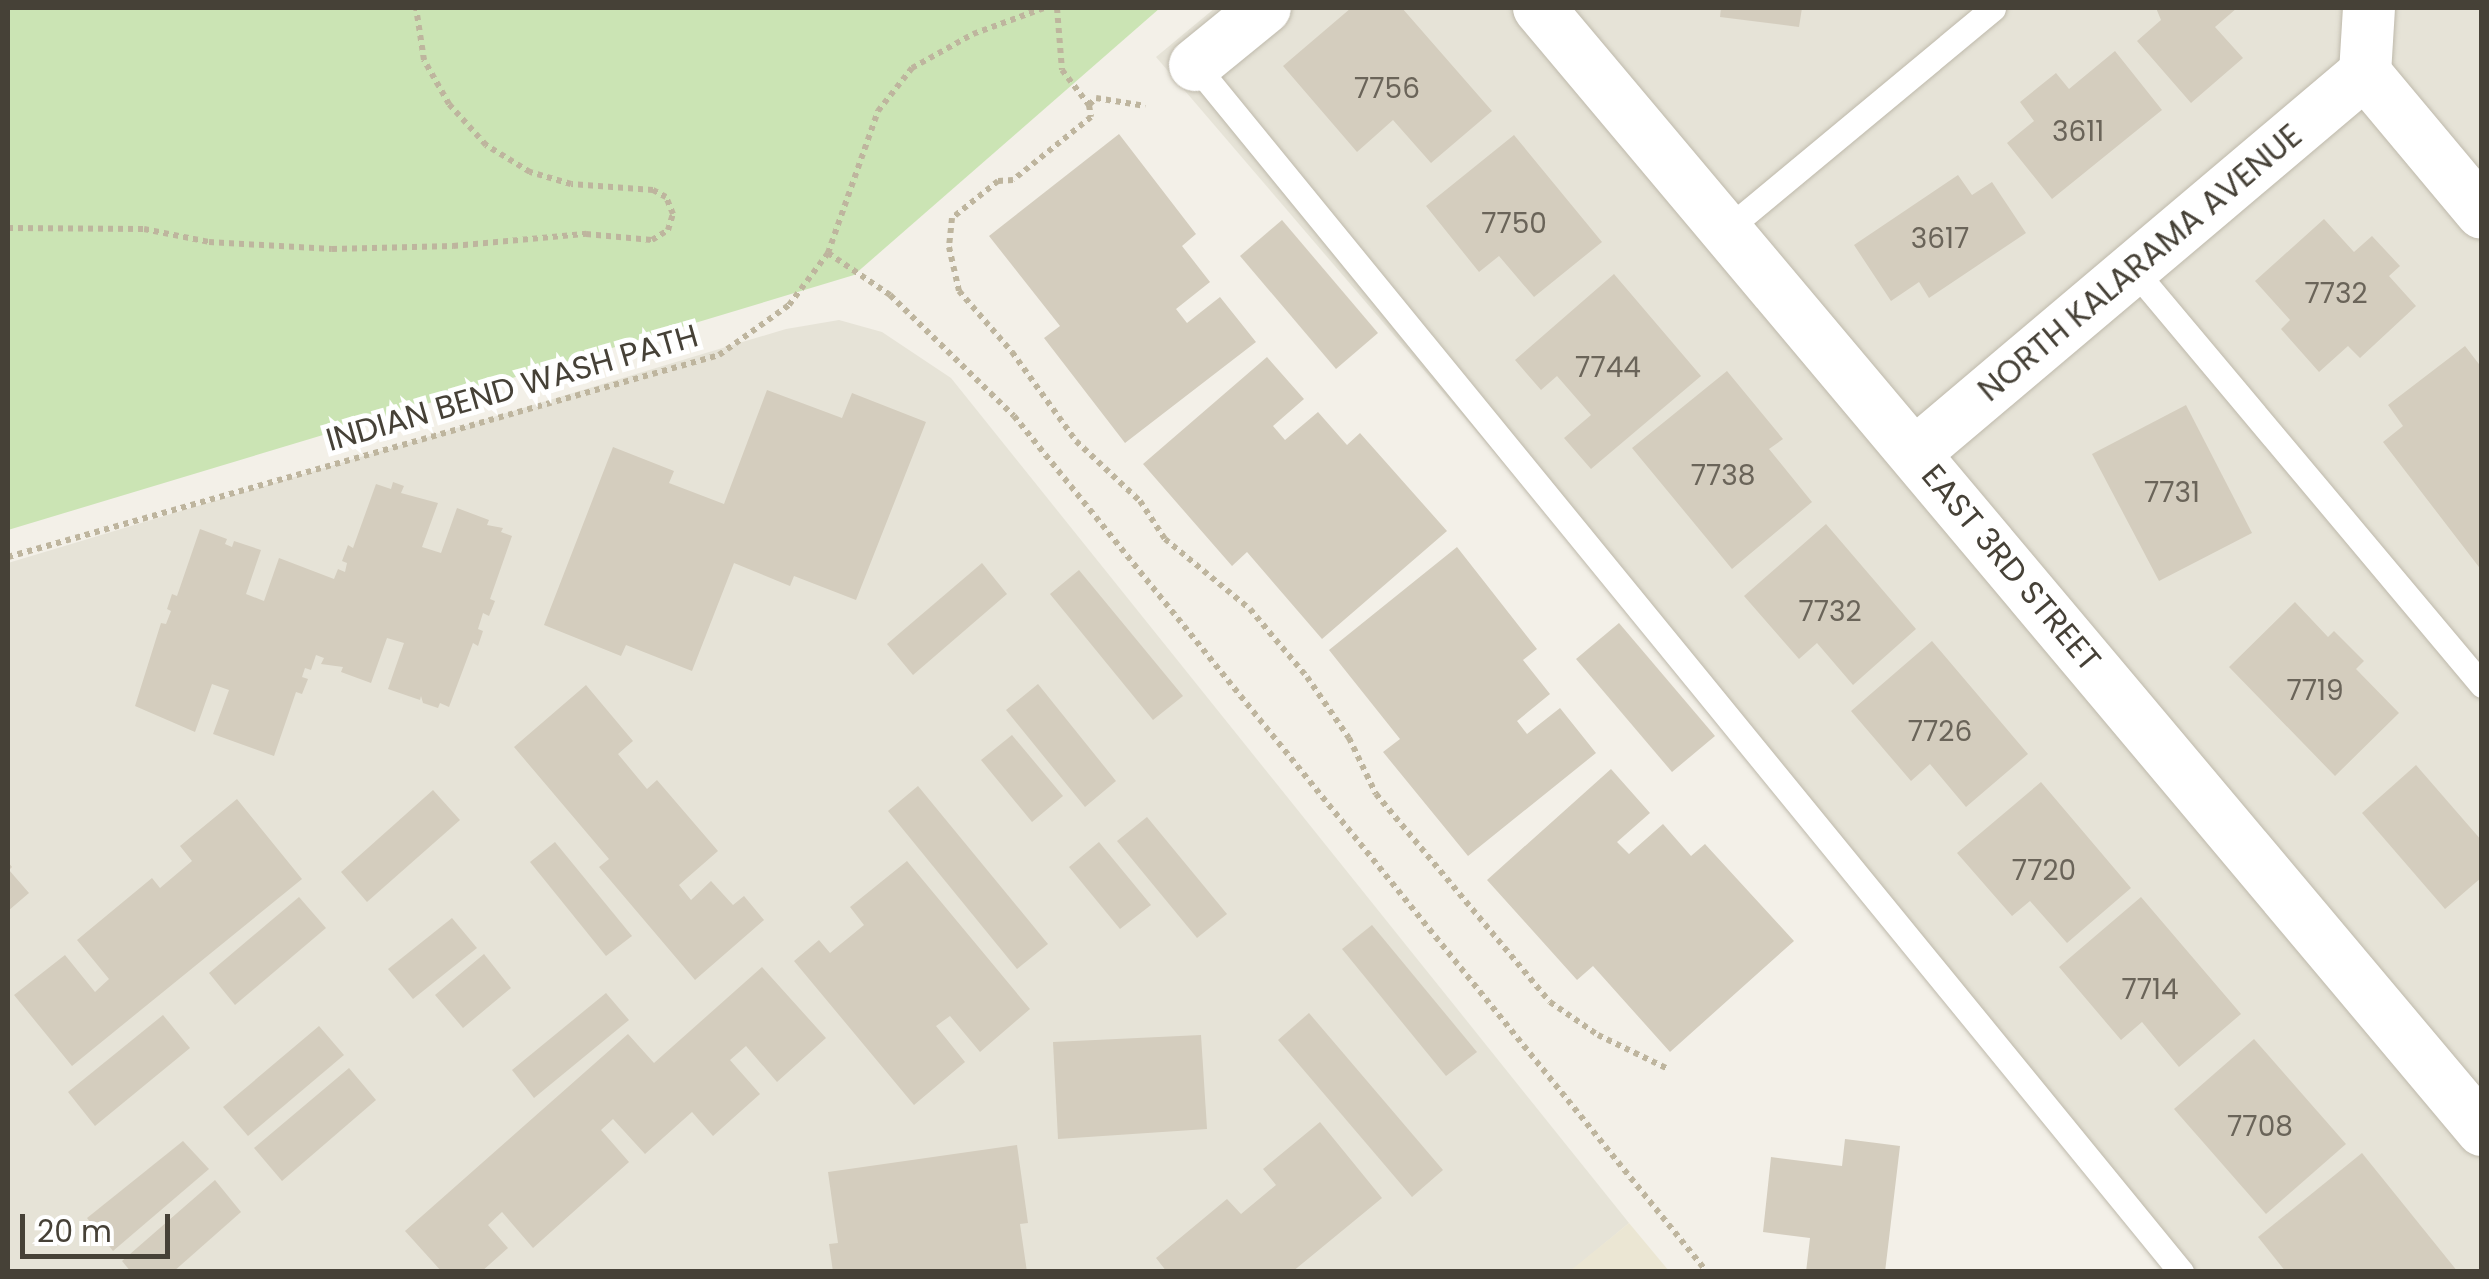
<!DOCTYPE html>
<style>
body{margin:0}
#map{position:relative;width:2489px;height:1279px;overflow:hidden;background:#f3f0e8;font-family:Poppins,sans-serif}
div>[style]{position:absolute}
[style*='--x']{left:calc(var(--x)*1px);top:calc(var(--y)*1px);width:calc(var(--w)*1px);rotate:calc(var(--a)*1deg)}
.residential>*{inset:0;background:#e6e3d7}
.education>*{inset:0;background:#ebe6d3}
.green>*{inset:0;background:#cbe4b4}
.building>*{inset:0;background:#d4cdbe}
.path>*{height:6px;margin-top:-3px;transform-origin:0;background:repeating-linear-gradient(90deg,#beb59e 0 5px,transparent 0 10px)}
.roads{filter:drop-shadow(0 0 2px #beb9ab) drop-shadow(0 0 2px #beb9ab)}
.service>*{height:25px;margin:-12.5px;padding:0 12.5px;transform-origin:12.5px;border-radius:12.5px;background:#fff}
.minor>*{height:52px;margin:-26px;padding:0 26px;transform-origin:26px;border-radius:26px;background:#fff}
span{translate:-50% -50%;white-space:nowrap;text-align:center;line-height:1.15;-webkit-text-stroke:10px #fff;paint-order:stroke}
.number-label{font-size:28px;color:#6a6459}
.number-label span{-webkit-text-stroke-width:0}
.street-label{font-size:32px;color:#464137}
.frame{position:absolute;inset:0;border:10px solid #464137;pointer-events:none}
.scale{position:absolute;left:20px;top:1214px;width:150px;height:45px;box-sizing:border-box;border:5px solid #464137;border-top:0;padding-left:12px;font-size:30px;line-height:35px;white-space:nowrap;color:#464137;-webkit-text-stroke:8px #fff;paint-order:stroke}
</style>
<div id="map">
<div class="residential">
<div style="clip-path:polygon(1215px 8px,2481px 8px,2481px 1271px,2195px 1271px,1156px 57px)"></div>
<div style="clip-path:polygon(839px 320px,882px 332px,951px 378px,1629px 1223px,1570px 1272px,8px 1272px,8px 563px,786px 329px)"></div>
</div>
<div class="education">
<div style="clip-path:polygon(1629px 1223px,1669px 1271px,1570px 1271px)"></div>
</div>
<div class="green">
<div style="clip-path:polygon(8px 8px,1160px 8px,854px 275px,8px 530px)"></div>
</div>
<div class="building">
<div style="clip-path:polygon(1351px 8px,1402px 8px,1492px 111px,1431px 163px,1393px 120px,1357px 152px,1283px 66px)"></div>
<div style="clip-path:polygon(1721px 8px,1802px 8px,1799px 27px,1720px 17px)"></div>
<div style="clip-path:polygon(2156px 8px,2237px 8px,2215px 27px,2243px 58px,2191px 103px,2137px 41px,2161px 20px)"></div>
<div style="clip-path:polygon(2115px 51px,2162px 110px,2052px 199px,2007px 143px,2034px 121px,2020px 102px,2056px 73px,2069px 89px)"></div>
<div style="clip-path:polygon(1119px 134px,1196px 234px,1182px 246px,1210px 282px,1176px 309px,1187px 323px,1220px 297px,1256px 342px,1125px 443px,1044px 338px,1060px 326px,989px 236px)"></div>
<div style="clip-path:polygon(1514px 135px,1602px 242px,1534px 297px,1499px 256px,1479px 272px,1426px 206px)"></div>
<div style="clip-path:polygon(1958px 175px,1972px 195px,1992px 182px,2026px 233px,1929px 298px,1919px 282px,1891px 301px,1854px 245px)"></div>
<div style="clip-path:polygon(2324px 219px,2354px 252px,2372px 236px,2400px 266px,2389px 276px,2416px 306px,2360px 358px,2348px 346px,2319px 372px,2281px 329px,2290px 320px,2255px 281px)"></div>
<div style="clip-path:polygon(1282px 220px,1378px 333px,1336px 369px,1240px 256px)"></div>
<div style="clip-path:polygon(1614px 274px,1701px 376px,1591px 469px,1564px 438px,1591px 415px,1557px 376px,1541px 390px,1515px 360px)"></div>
<div style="clip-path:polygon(2465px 346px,2482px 368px,2482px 571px,2383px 442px,2403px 426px,2388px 405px)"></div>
<div style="clip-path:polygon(1267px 357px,1304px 399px,1273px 426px,1285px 440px,1318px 412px,1347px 445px,1360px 433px,1447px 531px,1322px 639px,1247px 552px,1232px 566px,1143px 464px)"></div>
<div style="clip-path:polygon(1727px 371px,1783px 439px,1769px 449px,1812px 502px,1732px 569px,1632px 448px)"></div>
<div style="clip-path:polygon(767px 390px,842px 418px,852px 393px,926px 422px,856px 600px,794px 576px,790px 586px,734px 563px,692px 671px,626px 645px,621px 656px,544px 625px,613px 447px,674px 471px,669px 483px,724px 504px)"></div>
<div style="clip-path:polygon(2186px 405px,2252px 533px,2159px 581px,2092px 454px)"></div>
<div style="clip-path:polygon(393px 482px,404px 486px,401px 493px,438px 503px,422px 547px,441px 553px,457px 508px,489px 520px,487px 525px,503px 528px,501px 532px,512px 536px,490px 599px,495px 601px,489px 616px,483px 613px,478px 629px,483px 631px,478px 646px,473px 643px,449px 707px,440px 703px,438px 708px,423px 703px,421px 696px,420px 700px,388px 689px,404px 643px,387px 638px,371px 683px,341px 672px,343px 667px,321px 664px,324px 658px,316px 655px,311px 670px,305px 668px,302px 677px,308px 679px,302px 694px,296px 692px,274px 756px,213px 734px,229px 690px,212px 684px,195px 732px,135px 706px,161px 623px,166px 624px,171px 611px,167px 609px,172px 594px,177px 596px,200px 529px,227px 539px,225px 544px,232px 547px,234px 541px,261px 550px,246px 594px,264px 601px,279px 558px,334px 579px,338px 569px,345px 572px,347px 563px,342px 561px,348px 545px,353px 548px,376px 484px,391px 489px)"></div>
<div style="clip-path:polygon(1826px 524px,1916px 629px,1853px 685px,1817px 643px,1799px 659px,1744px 596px)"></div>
<div style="clip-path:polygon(1457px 547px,1537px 649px,1523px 660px,1550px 694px,1517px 721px,1527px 734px,1560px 708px,1596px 753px,1468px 856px,1383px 752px,1400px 739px,1329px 650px)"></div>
<div style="clip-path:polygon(982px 563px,1007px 594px,913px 675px,887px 644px)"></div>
<div style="clip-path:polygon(1079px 570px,1183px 696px,1153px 720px,1050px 594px)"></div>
<div style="clip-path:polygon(2295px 602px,2328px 637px,2334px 631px,2364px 661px,2356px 669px,2399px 713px,2335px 776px,2229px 667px)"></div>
<div style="clip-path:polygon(1619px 623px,1715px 736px,1672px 772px,1576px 659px)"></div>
<div style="clip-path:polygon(1932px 641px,2028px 754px,1966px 807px,1930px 764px,1911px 781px,1851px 711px)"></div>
<div style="clip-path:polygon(1038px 684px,1116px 781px,1085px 807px,1006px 710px)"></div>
<div style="clip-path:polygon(586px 685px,633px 741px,618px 754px,647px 789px,657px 780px,718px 851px,679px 885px,691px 900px,711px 881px,733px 905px,744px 896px,764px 920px,695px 980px,599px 867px,609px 859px,514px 747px)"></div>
<div style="clip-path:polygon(1012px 735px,1063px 796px,1032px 822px,981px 760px)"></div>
<div style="clip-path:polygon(2416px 765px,2482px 841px,2482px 877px,2445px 909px,2362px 813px)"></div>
<div style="clip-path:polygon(1611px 769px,1650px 813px,1617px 842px,1629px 854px,1663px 824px,1691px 856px,1705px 844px,1794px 941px,1670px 1052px,1593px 966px,1577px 980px,1487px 880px)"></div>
<div style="clip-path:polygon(2041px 782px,2131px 888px,2067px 943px,2030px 901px,2012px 916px,1957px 853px)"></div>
<div style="clip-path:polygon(918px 786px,1048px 944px,1017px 969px,888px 811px)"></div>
<div style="clip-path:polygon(433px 790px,460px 820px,367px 902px,341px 872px)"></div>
<div style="clip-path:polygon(237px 799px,302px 879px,72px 1066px,14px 995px,65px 955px,95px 992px,109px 979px,77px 940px,152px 878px,160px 888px,192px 861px,180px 846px)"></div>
<div style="clip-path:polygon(1147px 817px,1227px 914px,1197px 938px,1117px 841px)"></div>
<div style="clip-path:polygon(555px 842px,632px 936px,606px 956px,530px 862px)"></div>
<div style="clip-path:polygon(1099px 842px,1151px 905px,1120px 929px,1069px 867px)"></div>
<div style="clip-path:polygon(907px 861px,1030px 1009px,980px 1052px,950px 1016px,936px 1026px,965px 1062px,914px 1105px,794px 961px,819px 940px,830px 953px,864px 925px,850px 907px)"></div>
<div style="clip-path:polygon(8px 862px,12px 867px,9px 870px,29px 893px,8px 911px)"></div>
<div style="clip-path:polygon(299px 897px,326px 928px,235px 1005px,209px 973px)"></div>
<div style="clip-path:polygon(2141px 897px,2241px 1014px,2179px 1067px,2142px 1022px,2121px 1040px,2059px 967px)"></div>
<div style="clip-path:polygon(452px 918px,477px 948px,413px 999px,388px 969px)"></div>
<div style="clip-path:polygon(1372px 925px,1477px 1052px,1446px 1076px,1342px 949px)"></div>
<div style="clip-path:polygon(484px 954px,511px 988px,463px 1028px,435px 995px)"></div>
<div style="clip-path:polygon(762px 967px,826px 1038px,777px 1082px,746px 1046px,730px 1060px,760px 1094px,713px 1136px,692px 1112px,645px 1154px,613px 1119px,601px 1130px,629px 1162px,533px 1248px,502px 1212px,488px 1225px,508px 1248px,481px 1272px,442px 1272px,405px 1231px,628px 1034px,654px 1063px)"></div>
<div style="clip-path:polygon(606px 993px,629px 1020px,534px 1098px,512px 1070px)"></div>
<div style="clip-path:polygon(1309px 1013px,1443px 1170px,1412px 1197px,1278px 1040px)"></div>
<div style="clip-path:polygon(163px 1015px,190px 1048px,95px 1126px,68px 1092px)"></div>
<div style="clip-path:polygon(319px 1026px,344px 1055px,248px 1136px,223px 1107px)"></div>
<div style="clip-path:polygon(1201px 1035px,1207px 1129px,1058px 1139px,1053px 1042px)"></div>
<div style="clip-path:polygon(2254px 1039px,2346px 1144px,2266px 1214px,2174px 1109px)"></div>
<div style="clip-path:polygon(349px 1068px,376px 1100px,282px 1181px,254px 1148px)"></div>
<div style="clip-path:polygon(1320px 1122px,1382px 1198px,1292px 1272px,1167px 1272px,1156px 1258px,1227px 1199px,1241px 1214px,1276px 1185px,1263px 1169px)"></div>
<div style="clip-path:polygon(1845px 1139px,1900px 1146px,1885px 1272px,1806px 1272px,1810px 1238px,1763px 1232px,1771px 1157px,1842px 1166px)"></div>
<div style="clip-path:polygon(183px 1141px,209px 1169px,113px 1251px,87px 1218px)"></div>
<div style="clip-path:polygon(1017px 1145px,1028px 1223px,1020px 1224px,1027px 1272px,833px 1272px,829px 1244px,838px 1243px,828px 1172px)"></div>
<div style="clip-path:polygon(2362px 1153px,2458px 1272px,2286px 1272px,2258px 1237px)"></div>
<div style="clip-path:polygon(215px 1180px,241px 1212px,173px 1272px,131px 1272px,122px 1261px)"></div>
</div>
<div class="path">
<div style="--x:1057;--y:8;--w:62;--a:85.4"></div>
<div style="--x:1062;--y:70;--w:44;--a:52.4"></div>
<div style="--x:1089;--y:105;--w:12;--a:81"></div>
<div style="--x:1091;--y:117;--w:100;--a:141.1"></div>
<div style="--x:1013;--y:180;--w:15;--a:176"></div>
<div style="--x:998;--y:181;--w:59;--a:141.2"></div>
<div style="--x:952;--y:218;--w:29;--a:96"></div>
<div style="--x:949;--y:247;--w:45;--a:77.2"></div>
<div style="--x:959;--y:291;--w:81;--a:49"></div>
<div style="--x:1012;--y:352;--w:110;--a:54.3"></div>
<div style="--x:1076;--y:441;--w:88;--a:43.2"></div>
<div style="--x:1140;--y:501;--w:45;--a:56.7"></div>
<div style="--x:1165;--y:539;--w:110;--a:39.5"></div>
<div style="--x:1250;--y:609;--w:89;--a:50"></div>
<div style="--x:1307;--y:677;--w:74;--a:55.5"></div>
<div style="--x:1349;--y:738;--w:62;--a:64.3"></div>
<div style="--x:1376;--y:794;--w:271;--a:50.1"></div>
<div style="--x:1550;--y:1002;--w:58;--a:34.5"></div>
<div style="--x:1598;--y:1035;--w:78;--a:25.9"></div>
<div style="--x:1089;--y:105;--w:10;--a:-45"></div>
<div style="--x:1096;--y:98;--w:50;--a:9.3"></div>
<div style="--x:8;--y:228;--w:136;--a:0.4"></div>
<div style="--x:144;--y:229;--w:66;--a:11.3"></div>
<div style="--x:209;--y:242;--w:123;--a:3.3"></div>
<div style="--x:332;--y:249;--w:121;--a:-1.4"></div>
<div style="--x:453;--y:246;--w:134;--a:-5.2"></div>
<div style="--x:586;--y:234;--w:66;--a:5.2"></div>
<div style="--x:652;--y:240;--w:19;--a:-32"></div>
<div style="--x:668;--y:230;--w:17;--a:-73"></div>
<div style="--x:673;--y:214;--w:18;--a:-112"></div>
<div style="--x:666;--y:197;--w:15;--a:-152"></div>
<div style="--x:653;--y:190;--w:82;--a:-175.8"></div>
<div style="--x:571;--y:184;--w:43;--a:-163.7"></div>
<div style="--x:530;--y:172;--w:52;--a:-148.5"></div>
<div style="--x:486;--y:145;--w:55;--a:-132.1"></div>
<div style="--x:449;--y:104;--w:51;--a:-119.6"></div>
<div style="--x:424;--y:60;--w:53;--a:-98.7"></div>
<div style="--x:828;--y:253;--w:75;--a:34.1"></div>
<div style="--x:890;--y:295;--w:173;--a:44.3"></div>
<div style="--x:1014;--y:416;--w:1101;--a:51.01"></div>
<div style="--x:8;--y:557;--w:739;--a:-15.86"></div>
<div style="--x:719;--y:355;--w:86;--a:-35.5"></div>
<div style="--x:789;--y:305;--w:65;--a:-53.1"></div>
<div style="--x:828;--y:253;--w:151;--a:-70.6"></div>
<div style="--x:878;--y:111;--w:55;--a:-51.7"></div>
<div style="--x:912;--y:68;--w:70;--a:-29.1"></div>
<div style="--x:973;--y:34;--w:76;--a:-20.1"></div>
</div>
<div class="roads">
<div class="service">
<div style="--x:1195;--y:65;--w:1559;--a:50.75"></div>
<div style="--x:1726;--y:230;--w:347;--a:-39.7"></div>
<div style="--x:2133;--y:269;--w:543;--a:50.01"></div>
</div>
<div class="minor">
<div style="--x:1539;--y:8;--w:1466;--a:49.95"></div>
<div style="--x:2369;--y:8;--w:65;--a:93.5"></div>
<div style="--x:2365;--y:73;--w:182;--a:50.1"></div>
<div style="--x:1195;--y:65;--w:90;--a:-39.2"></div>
<div style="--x:1915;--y:453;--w:589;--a:-40.18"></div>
</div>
</div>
<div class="number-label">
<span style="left:1387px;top:89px">7756</span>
<span style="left:2078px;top:132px">3611</span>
<span style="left:1514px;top:224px">7750</span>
<span style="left:1940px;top:239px">3617</span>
<span style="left:2336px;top:294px">7732</span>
<span style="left:1608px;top:368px">7744</span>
<span style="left:1723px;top:476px">7738</span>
<span style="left:2172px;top:493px">7731</span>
<span style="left:1830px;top:612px">7732</span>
<span style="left:2315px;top:691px">7719</span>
<span style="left:1940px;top:732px">7726</span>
<span style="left:2044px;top:871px">7720</span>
<span style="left:2150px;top:990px">7714</span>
<span style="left:2260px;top:1127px">7708</span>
</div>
<div class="street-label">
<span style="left:2140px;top:263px;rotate:-40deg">NORTH KALARAMA AVENUE</span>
<span style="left:512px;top:388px;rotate:-16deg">INDIAN BEND WASH PATH</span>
<span style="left:2011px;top:568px;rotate:50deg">EAST 3RD STREET</span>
</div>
<div class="frame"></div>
<div class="scale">20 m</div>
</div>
